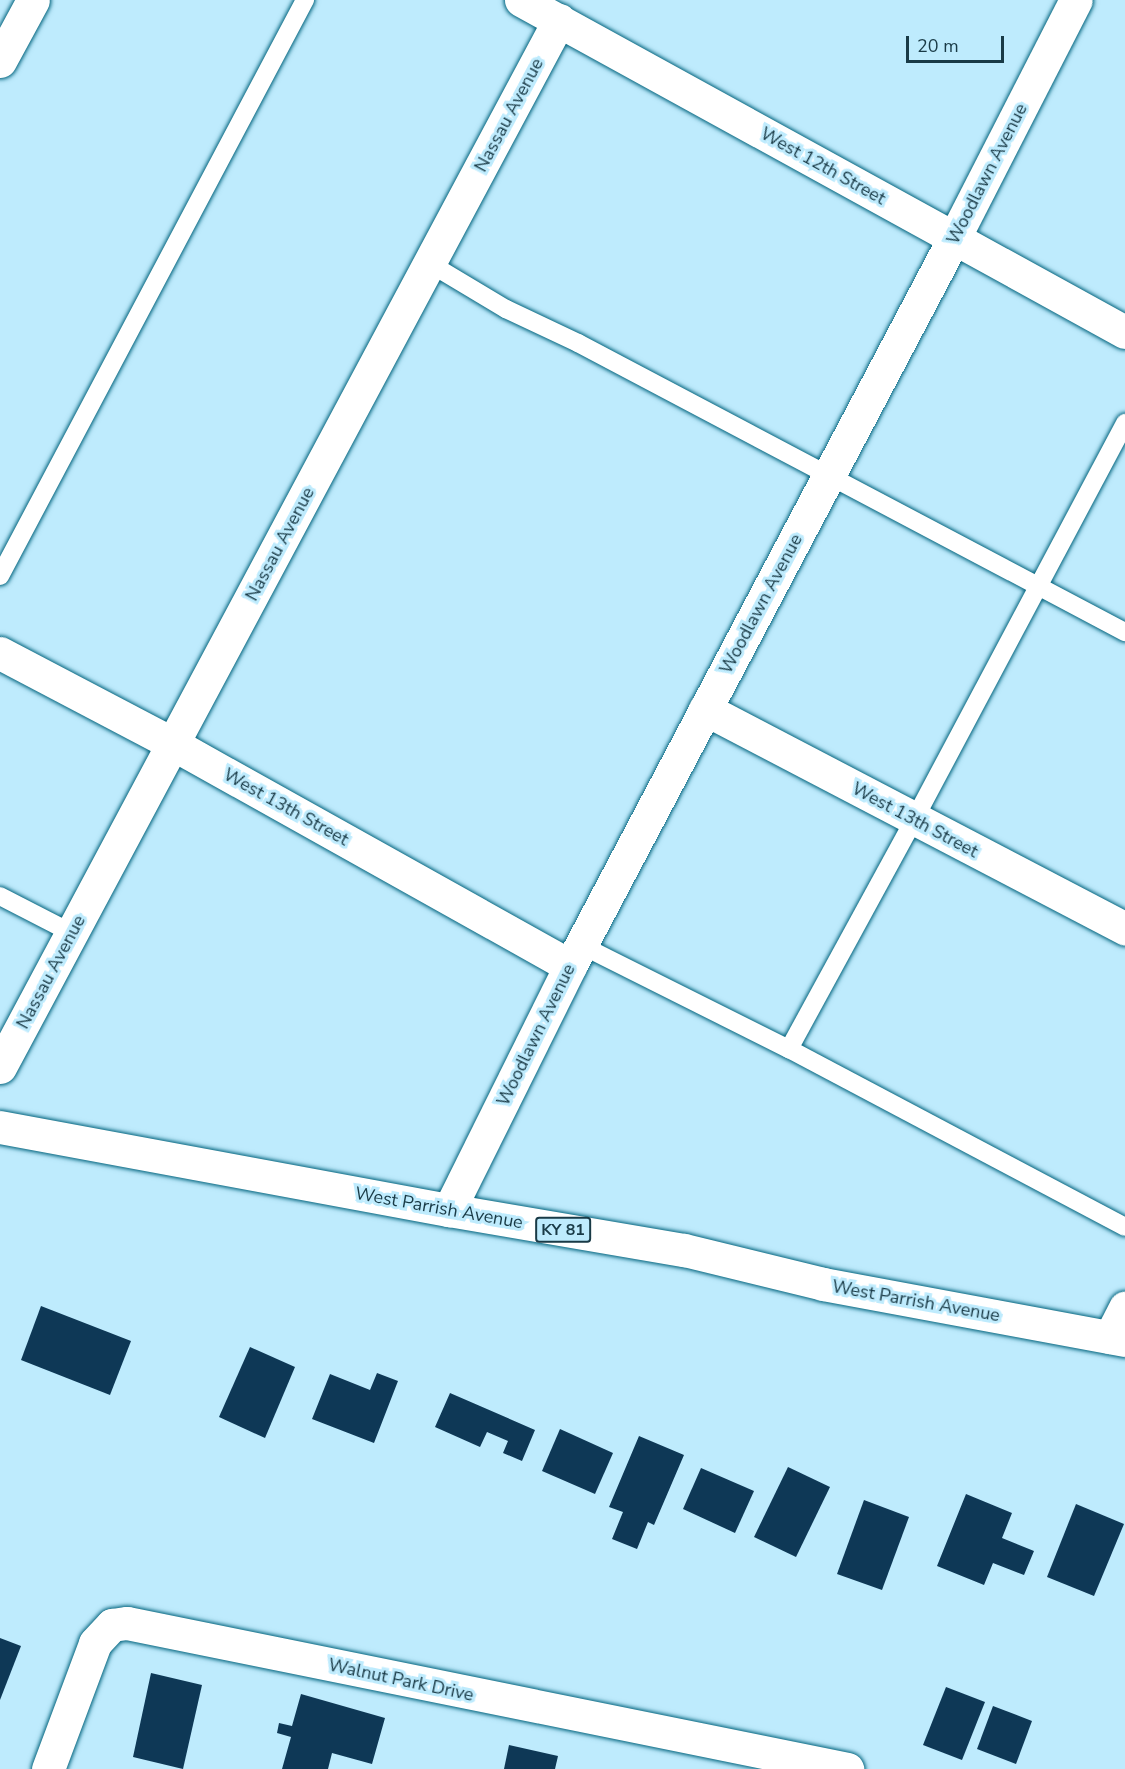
<!DOCTYPE html>
<style>
body{margin:0}
#map{position:relative;width:1125px;height:1769px;overflow:hidden;background:#beebfd;font-family:"Nunito Sans",sans-serif}
div>[style]{position:absolute}
[style*='--x']{left:calc(var(--x)*1px);top:calc(var(--y)*1px);width:calc(var(--w)*1px);rotate:calc(var(--a)*1deg)}
.building>*{inset:0;background:#0e3856}
.roads{filter:drop-shadow(0 0 2px #03647e) drop-shadow(0 0 2px #03647e)}
.service>*{height:18px;margin:-9px;padding:0 9px;transform-origin:9px;border-radius:9px;background:#fff}
.minor>*{height:33px;margin:-16.5px;padding:0 16.5px;transform-origin:16.5px;border-radius:16.5px;background:#fff}
.primary>*{height:33px;margin:-16.5px;padding:0 16.5px;transform-origin:16.5px;border-radius:16.5px;background:#fff}
span{translate:-50% -50%;white-space:nowrap;text-align:center;line-height:1.15;-webkit-text-stroke:6px #beebfd;paint-order:stroke}
.shield-label span{padding:2px 4px;background:#beebfd;border:2px solid;border-radius:4px;-webkit-text-stroke-width:0}
.shield-label{font-size:16px;color:#193a46;font-weight:700}
.street-label{font-size:18px;color:#193a46}
.scale{position:absolute;left:906px;top:36px;width:98px;height:27px;box-sizing:border-box;border:3px solid #193a46;border-top:0;padding-left:8px;font-size:18px;line-height:21px;white-space:nowrap;color:#193a46;-webkit-text-stroke:4px #beebfd;paint-order:stroke}
</style>
<div id="map">
<div class="building">
<div style="clip-path:polygon(41px 1306px,131px 1341px,110px 1395px,21px 1360px)"></div>
<div style="clip-path:polygon(250px 1347px,295px 1367px,265px 1438px,219px 1417px)"></div>
<div style="clip-path:polygon(377px 1373px,398px 1381px,374px 1443px,312px 1419px,330px 1374px,370px 1390px)"></div>
<div style="clip-path:polygon(450px 1393px,535px 1430px,522px 1461px,503px 1453px,508px 1441px,487px 1432px,480px 1447px,435px 1427px)"></div>
<div style="clip-path:polygon(560px 1429px,613px 1453px,595px 1494px,542px 1471px)"></div>
<div style="clip-path:polygon(639px 1436px,684px 1455px,654px 1525px,648px 1522px,637px 1549px,612px 1539px,623px 1512px,609px 1507px)"></div>
<div style="clip-path:polygon(788px 1467px,830px 1487px,796px 1557px,754px 1537px)"></div>
<div style="clip-path:polygon(701px 1468px,754px 1491px,735px 1533px,683px 1509px)"></div>
<div style="clip-path:polygon(966px 1494px,1012px 1513px,1002px 1538px,1034px 1551px,1024px 1575px,993px 1563px,984px 1585px,937px 1566px)"></div>
<div style="clip-path:polygon(864px 1500px,909px 1517px,882px 1590px,837px 1574px)"></div>
<div style="clip-path:polygon(1076px 1504px,1124px 1524px,1094px 1596px,1047px 1577px)"></div>
<div style="clip-path:polygon(0 1638px,21px 1646px,0 1700px)"></div>
<div style="clip-path:polygon(151px 1673px,202px 1685px,183px 1769px,133px 1757px)"></div>
<div style="clip-path:polygon(946px 1687px,985px 1702px,962px 1760px,923px 1745px)"></div>
<div style="clip-path:polygon(301px 1694px,385px 1718px,372px 1764px,332px 1753px,328px 1769px,282px 1769px,291px 1737px,277px 1733px,279px 1723px,292px 1726px)"></div>
<div style="clip-path:polygon(993px 1706px,1032px 1721px,1016px 1764px,977px 1749px)"></div>
<div style="clip-path:polygon(509px 1745px,558px 1756px,555px 1769px,504px 1769px)"></div>
</div>
<div class="roads">
<div class="service">
<div style="--x:429;--y:263;--w:90;--a:30.9"></div>
<div style="--x:506;--y:309;--w:80;--a:25.3"></div>
<div style="--x:578;--y:343;--w:619;--a:27.85"></div>
<div style="--x:0;--y:576;--w:652;--a:-62.1"></div>
<div style="--x:0;--y:896;--w:81;--a:27.2"></div>
<div style="--x:581;--y:945;--w:233;--a:26.6"></div>
<div style="--x:789;--y:1049;--w:380;--a:27.9"></div>
<div style="--x:789;--y:1049;--w:261;--a:-61.4"></div>
<div style="--x:914;--y:820;--w:450;--a:-62"></div>
</div>
<div class="minor">
<div style="--x:521;--y:0;--w:689;--a:28.8"></div>
<div style="--x:0;--y:61;--w:69;--a:-61.6"></div>
<div style="--x:0;--y:653;--w:195;--a:27.7"></div>
<div style="--x:173;--y:744;--w:455;--a:29.2"></div>
<div style="--x:705;--y:709;--w:474;--a:27.6"></div>
<div style="--x:0;--y:1067;--w:1187;--a:-61.9"></div>
<div style="--x:449;--y:1210;--w:272;--a:-63.6"></div>
<div style="--x:570;--y:966;--w:823;--a:-62.19"></div>
<div style="--x:954;--y:238;--w:267;--a:-62.9"></div>
<div style="--x:1110;--y:1337;--w:33;--a:-63"></div>
<div style="--x:48;--y:1769;--w:134;--a:-69.5"></div>
<div style="--x:95;--y:1643;--w:25;--a:-47"></div>
<div style="--x:112;--y:1625;--w:15;--a:-8"></div>
<div style="--x:127;--y:1623;--w:735;--a:11.46"></div>
</div>
<div class="primary">
<div style="--x:0;--y:1127;--w:457;--a:10.5"></div>
<div style="--x:449;--y:1210;--w:238;--a:9.7"></div>
<div style="--x:684;--y:1250;--w:143;--a:13.7"></div>
<div style="--x:823;--y:1284;--w:307;--a:10.5"></div>
</div>
</div>
<div class="shield-label">
<span style="left:563px;top:1230px">KY 81</span>
</div>
<div class="street-label">
<span style="left:509px;top:115px;rotate:-62deg">Nassau Avenue</span>
<span style="left:823px;top:166px;rotate:29deg">West 12th Street</span>
<span style="left:987px;top:174px;rotate:-63deg">Woodlawn Avenue</span>
<span style="left:280px;top:544px;rotate:-62deg">Nassau Avenue</span>
<span style="left:761px;top:604px;rotate:-62deg">Woodlawn Avenue</span>
<span style="left:286px;top:807px;rotate:29deg">West 13th Street</span>
<span style="left:915px;top:820px;rotate:28deg">West 13th Street</span>
<span style="left:51px;top:972px;rotate:-62deg">Nassau Avenue</span>
<span style="left:536px;top:1035px;rotate:-64deg">Woodlawn Avenue</span>
<span style="left:439px;top:1208px;rotate:10deg">West Parrish Avenue</span>
<span style="left:916px;top:1301px;rotate:10deg">West Parrish Avenue</span>
<span style="left:401px;top:1680px;rotate:12deg">Walnut Park Drive</span>
</div>
<div class="scale">20 m</div>
</div>
